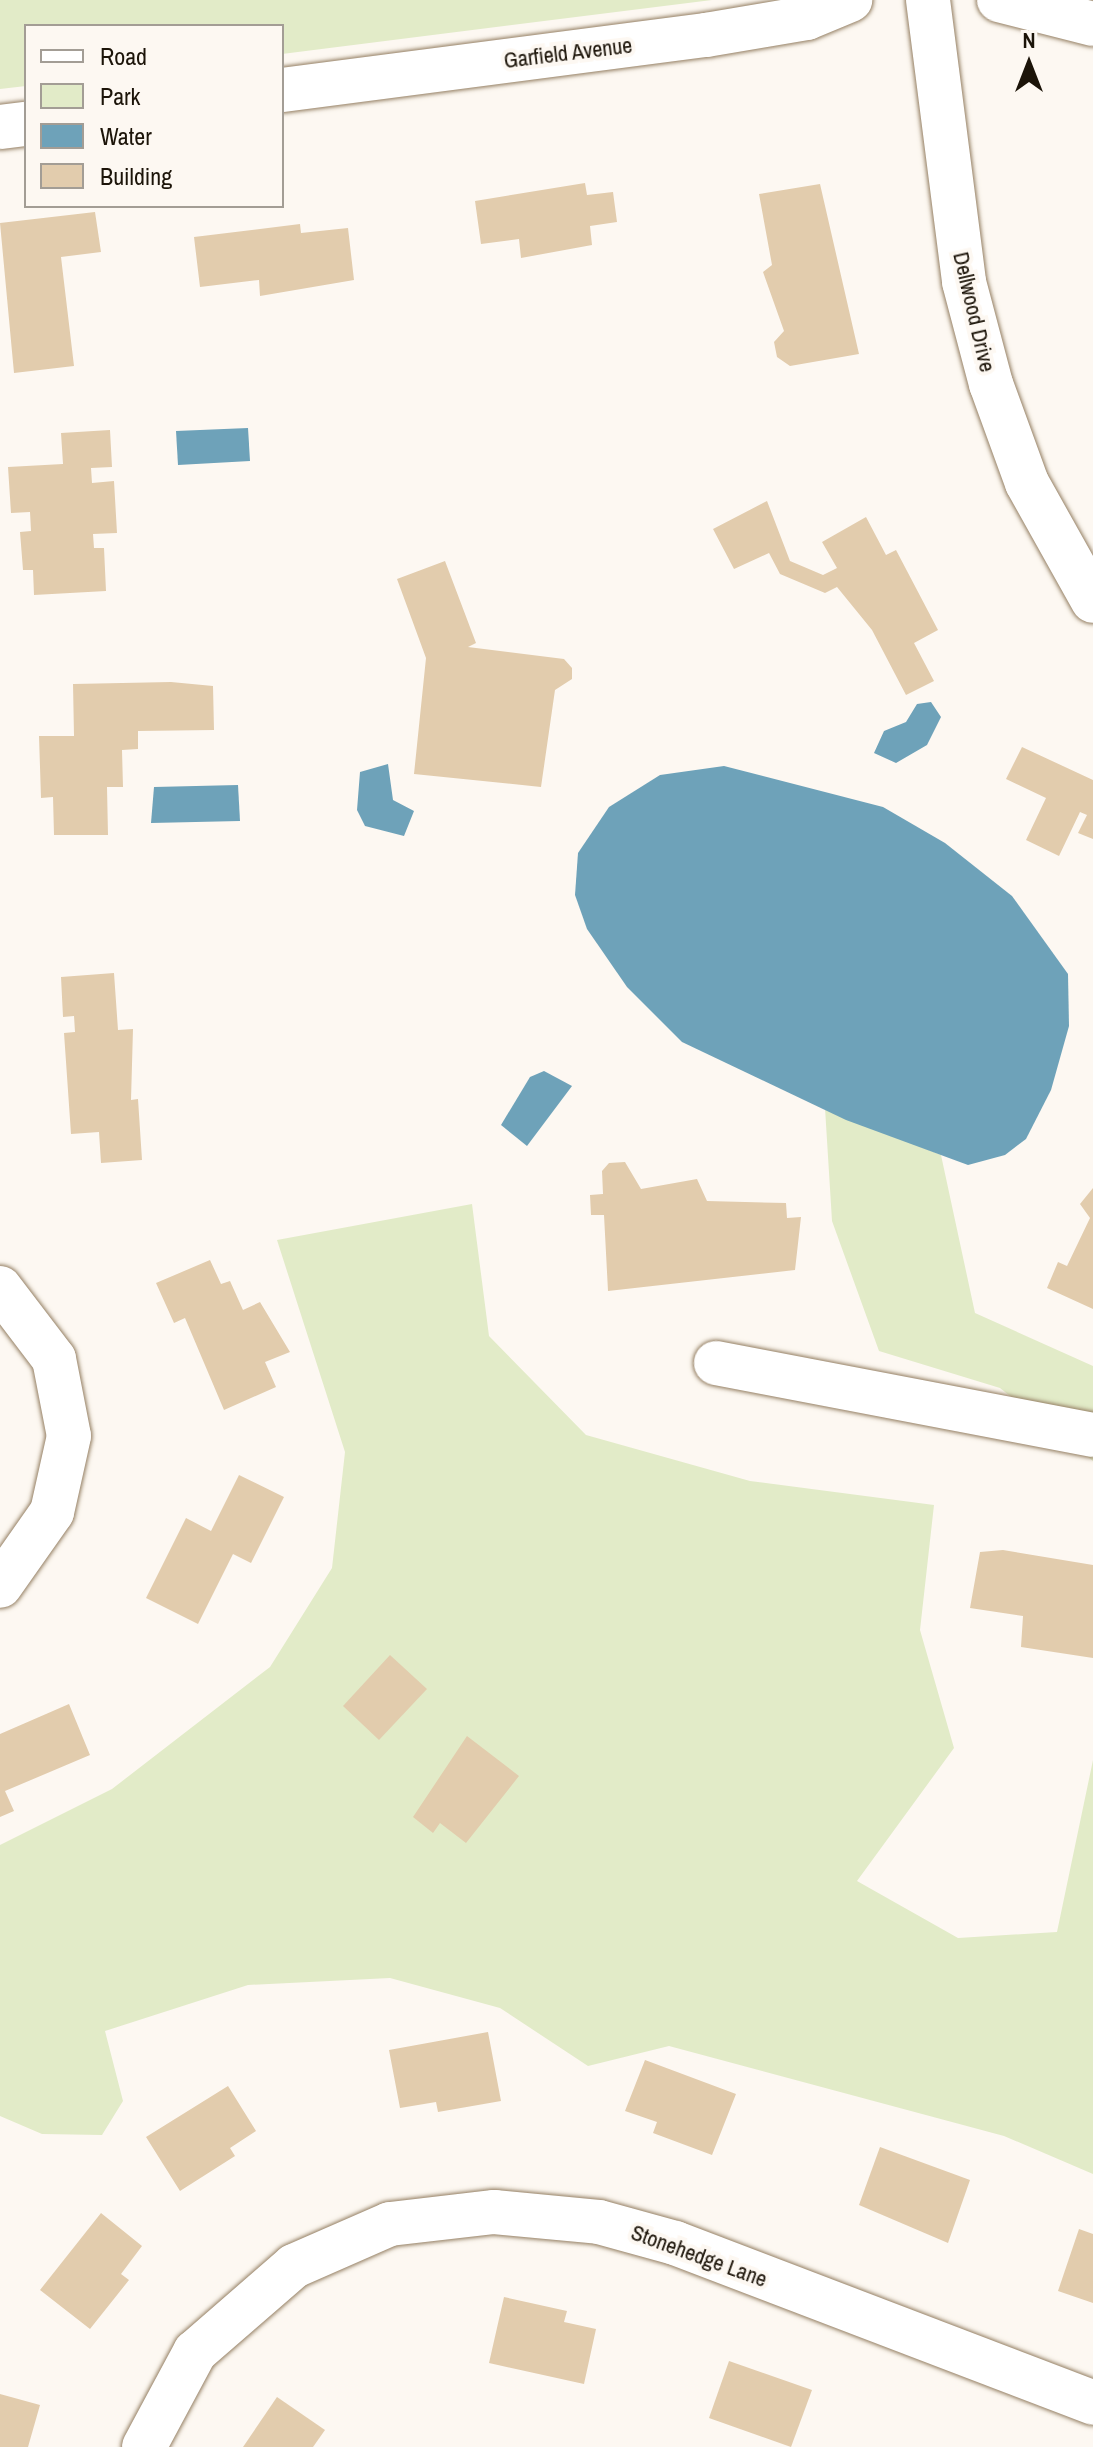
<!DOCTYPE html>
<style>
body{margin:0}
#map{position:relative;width:1093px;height:2447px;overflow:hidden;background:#fdf8f2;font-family:"Archivo Narrow",sans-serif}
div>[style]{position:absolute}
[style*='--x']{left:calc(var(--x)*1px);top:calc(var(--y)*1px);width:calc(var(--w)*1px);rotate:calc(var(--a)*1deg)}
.green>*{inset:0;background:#e2ebc8}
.water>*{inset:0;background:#6ea2b9}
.building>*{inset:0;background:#e2ccad}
.roads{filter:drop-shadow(0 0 2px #958064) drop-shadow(0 0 2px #958064)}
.minor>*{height:44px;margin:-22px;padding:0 22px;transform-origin:22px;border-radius:22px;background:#fff}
span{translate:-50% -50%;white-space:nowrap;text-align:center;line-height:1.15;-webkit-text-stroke:8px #fdf8f2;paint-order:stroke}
.street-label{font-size:22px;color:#1c1409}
.legend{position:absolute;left:24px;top:24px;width:260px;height:184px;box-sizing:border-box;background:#fdf8f2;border:2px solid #a39d95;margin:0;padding:10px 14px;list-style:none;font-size:24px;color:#1c1409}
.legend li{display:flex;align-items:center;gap:16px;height:40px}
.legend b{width:40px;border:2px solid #a39d95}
.north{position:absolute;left:989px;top:24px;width:80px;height:80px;-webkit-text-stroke:6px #fdf8f2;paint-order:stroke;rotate:0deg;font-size:22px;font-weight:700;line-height:32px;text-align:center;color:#1c1409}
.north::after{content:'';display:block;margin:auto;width:28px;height:36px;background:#1c1409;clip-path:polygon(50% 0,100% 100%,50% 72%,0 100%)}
</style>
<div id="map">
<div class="green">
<div style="clip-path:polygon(0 0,712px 0,282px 54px,282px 26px,26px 26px,26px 86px,0 89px)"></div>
<div style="clip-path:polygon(825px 1108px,941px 1155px,975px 1313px,1093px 1366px,1093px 1461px,1000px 1388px,879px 1351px,832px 1221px)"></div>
<div style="clip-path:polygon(472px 1204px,489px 1336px,586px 1435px,750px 1481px,934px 1505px,920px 1630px,954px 1748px,857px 1881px,958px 1938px,1057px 1932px,1093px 1760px,1093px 2174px,1004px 2136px,669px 2046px,588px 2066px,500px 2008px,390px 1978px,248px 1985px,105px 2031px,123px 2101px,102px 2135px,42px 2134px,0 2116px,0 1845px,112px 1789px,270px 1667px,332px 1568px,345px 1452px,277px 1240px)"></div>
</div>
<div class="water">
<div style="clip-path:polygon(248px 428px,250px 461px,178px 465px,176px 431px)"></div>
<div style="clip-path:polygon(931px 702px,941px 717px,927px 745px,896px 763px,874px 753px,884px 731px,906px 722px,917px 704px)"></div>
<div style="clip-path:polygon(388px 764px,393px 800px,414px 811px,404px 836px,365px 826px,357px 810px,360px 772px)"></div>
<div style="clip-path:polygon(724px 766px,883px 807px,945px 843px,1012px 896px,1068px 974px,1069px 1026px,1051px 1090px,1026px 1139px,1005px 1155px,968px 1165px,846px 1120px,682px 1042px,627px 987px,587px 929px,575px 895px,578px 853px,609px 807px,660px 775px)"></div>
<div style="clip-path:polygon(238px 785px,240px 821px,151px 823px,154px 787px)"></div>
<div style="clip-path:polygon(544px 1071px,572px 1086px,527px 1146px,501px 1125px,530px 1077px)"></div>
</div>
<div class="building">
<div style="clip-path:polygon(585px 183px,587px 195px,613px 192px,617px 222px,590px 226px,592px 245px,521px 258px,519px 239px,481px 244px,475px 201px)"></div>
<div style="clip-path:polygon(820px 184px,859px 354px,790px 366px,777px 357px,774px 342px,784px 331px,763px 272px,772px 265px,759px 194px)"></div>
<div style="clip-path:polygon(95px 212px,101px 252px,61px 257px,74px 366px,14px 373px,0 223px)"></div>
<div style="clip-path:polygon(300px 224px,301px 233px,348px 228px,354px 280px,260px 296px,259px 280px,200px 287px,194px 237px)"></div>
<div style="clip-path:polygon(110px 430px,112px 467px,91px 468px,92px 483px,114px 481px,117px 533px,93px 534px,94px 548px,104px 548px,106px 591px,34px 595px,33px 570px,23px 570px,20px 532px,31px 531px,30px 512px,11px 513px,8px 467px,63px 464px,61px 433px)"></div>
<div style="clip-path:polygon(767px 501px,790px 561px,823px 575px,837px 568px,822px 542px,866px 517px,886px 555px,896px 550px,938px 630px,914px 643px,934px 681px,906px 695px,872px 630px,837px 587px,825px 593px,780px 574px,769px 553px,734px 569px,713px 529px)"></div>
<div style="clip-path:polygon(445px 561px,476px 643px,468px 647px,564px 659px,572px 668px,572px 679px,555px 690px,541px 787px,414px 774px,426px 658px,397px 579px)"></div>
<div style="clip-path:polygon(171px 682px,213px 686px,214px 730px,138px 731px,138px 749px,122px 750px,123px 787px,107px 787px,108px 835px,54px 835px,53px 797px,41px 798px,39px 736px,74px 736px,73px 684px)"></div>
<div style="clip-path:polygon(1022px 747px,1093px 780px,1093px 839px,1078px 833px,1087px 815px,1080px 812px,1059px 856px,1026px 840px,1046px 798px,1006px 779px)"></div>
<div style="clip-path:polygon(114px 973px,118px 1030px,133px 1029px,131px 1100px,138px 1099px,142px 1160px,101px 1163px,99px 1132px,71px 1134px,64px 1033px,75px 1032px,74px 1016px,63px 1017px,61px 977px)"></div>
<div style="clip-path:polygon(625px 1162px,641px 1189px,697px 1179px,707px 1201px,786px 1203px,787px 1218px,801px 1217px,795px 1270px,608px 1291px,604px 1215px,591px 1215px,590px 1195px,603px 1194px,602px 1171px,609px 1163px)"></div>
<div style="clip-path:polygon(1093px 1188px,1093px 1309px,1047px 1288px,1058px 1262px,1067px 1266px,1090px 1218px,1080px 1204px)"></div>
<div style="clip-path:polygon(210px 1260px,221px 1284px,230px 1281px,243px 1310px,260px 1302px,290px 1352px,265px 1362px,276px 1387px,224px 1410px,185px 1318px,174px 1323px,156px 1283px)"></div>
<div style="clip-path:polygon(239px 1475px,284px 1497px,251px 1563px,233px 1554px,198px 1624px,146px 1598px,186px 1518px,211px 1531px)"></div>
<div style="clip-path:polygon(1003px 1550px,1093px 1565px,1093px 1658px,1021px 1647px,1023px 1616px,970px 1608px,980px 1552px)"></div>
<div style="clip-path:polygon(390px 1655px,427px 1689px,379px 1740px,343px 1706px)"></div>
<div style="clip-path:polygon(69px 1704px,90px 1755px,5px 1791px,14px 1811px,0 1817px,0 1734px)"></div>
<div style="clip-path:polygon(467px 1736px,519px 1776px,466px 1843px,440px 1823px,433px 1833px,413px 1817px)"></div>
<div style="clip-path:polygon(488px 2032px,501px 2101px,438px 2112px,436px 2102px,400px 2108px,389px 2050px)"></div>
<div style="clip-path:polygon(645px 2060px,736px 2094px,712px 2155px,653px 2133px,657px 2122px,625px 2111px)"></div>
<div style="clip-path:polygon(228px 2086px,256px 2131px,230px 2148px,235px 2156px,180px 2191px,146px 2137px)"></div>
<div style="clip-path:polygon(880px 2147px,970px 2180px,948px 2243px,859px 2205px)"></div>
<div style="clip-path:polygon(101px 2213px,142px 2246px,121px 2274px,129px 2280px,90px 2329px,40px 2290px)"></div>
<div style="clip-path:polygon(1079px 2229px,1093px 2234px,1093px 2303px,1058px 2291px)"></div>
<div style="clip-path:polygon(504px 2297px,567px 2311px,564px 2322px,596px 2329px,584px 2384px,489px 2363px)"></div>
<div style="clip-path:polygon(729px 2361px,812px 2390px,791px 2447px,709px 2418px)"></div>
<div style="clip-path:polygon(0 2394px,40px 2405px,28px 2447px,0 2447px)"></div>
<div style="clip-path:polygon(277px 2397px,325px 2430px,313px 2447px,243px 2447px)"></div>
</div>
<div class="roads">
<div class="minor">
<div style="--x:928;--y:0;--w:284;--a:82.7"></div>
<div style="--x:964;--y:282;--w:106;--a:75.2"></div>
<div style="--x:991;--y:384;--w:105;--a:70"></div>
<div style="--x:1027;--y:483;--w:135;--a:60.8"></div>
<div style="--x:999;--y:0;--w:97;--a:14.3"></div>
<div style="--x:282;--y:90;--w:428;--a:-7.4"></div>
<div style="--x:706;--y:35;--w:102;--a:-9.6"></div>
<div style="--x:807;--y:18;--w:47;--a:-22.7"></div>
<div style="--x:0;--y:127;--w:26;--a:-7"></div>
<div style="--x:0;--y:1288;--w:89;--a:52.7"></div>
<div style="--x:54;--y:1359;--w:78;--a:79"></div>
<div style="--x:69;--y:1436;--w:78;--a:102.6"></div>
<div style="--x:52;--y:1512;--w:90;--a:125.1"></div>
<div style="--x:716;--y:1363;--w:384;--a:10.8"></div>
<div style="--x:144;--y:2447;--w:108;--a:-61.8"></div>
<div style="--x:195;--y:2352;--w:131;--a:-41"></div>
<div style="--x:294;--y:2266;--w:105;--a:-23.6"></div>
<div style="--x:390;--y:2224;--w:105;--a:-6.6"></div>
<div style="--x:494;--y:2212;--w:105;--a:5.4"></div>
<div style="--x:599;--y:2222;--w:79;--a:15.4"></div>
<div style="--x:675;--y:2243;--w:448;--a:20.9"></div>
</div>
</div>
<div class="street-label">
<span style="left:568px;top:53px;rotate:-7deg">Garfield Avenue</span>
<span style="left:974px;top:312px;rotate:77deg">Dellwood Drive</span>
<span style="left:699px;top:2256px;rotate:20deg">Stonehedge Lane</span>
</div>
<ul class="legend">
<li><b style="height:10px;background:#fff"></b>Road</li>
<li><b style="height:22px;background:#e2ebc8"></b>Park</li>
<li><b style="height:22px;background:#6ea2b9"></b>Water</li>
<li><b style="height:22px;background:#e2ccad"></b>Building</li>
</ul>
<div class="north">N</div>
</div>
